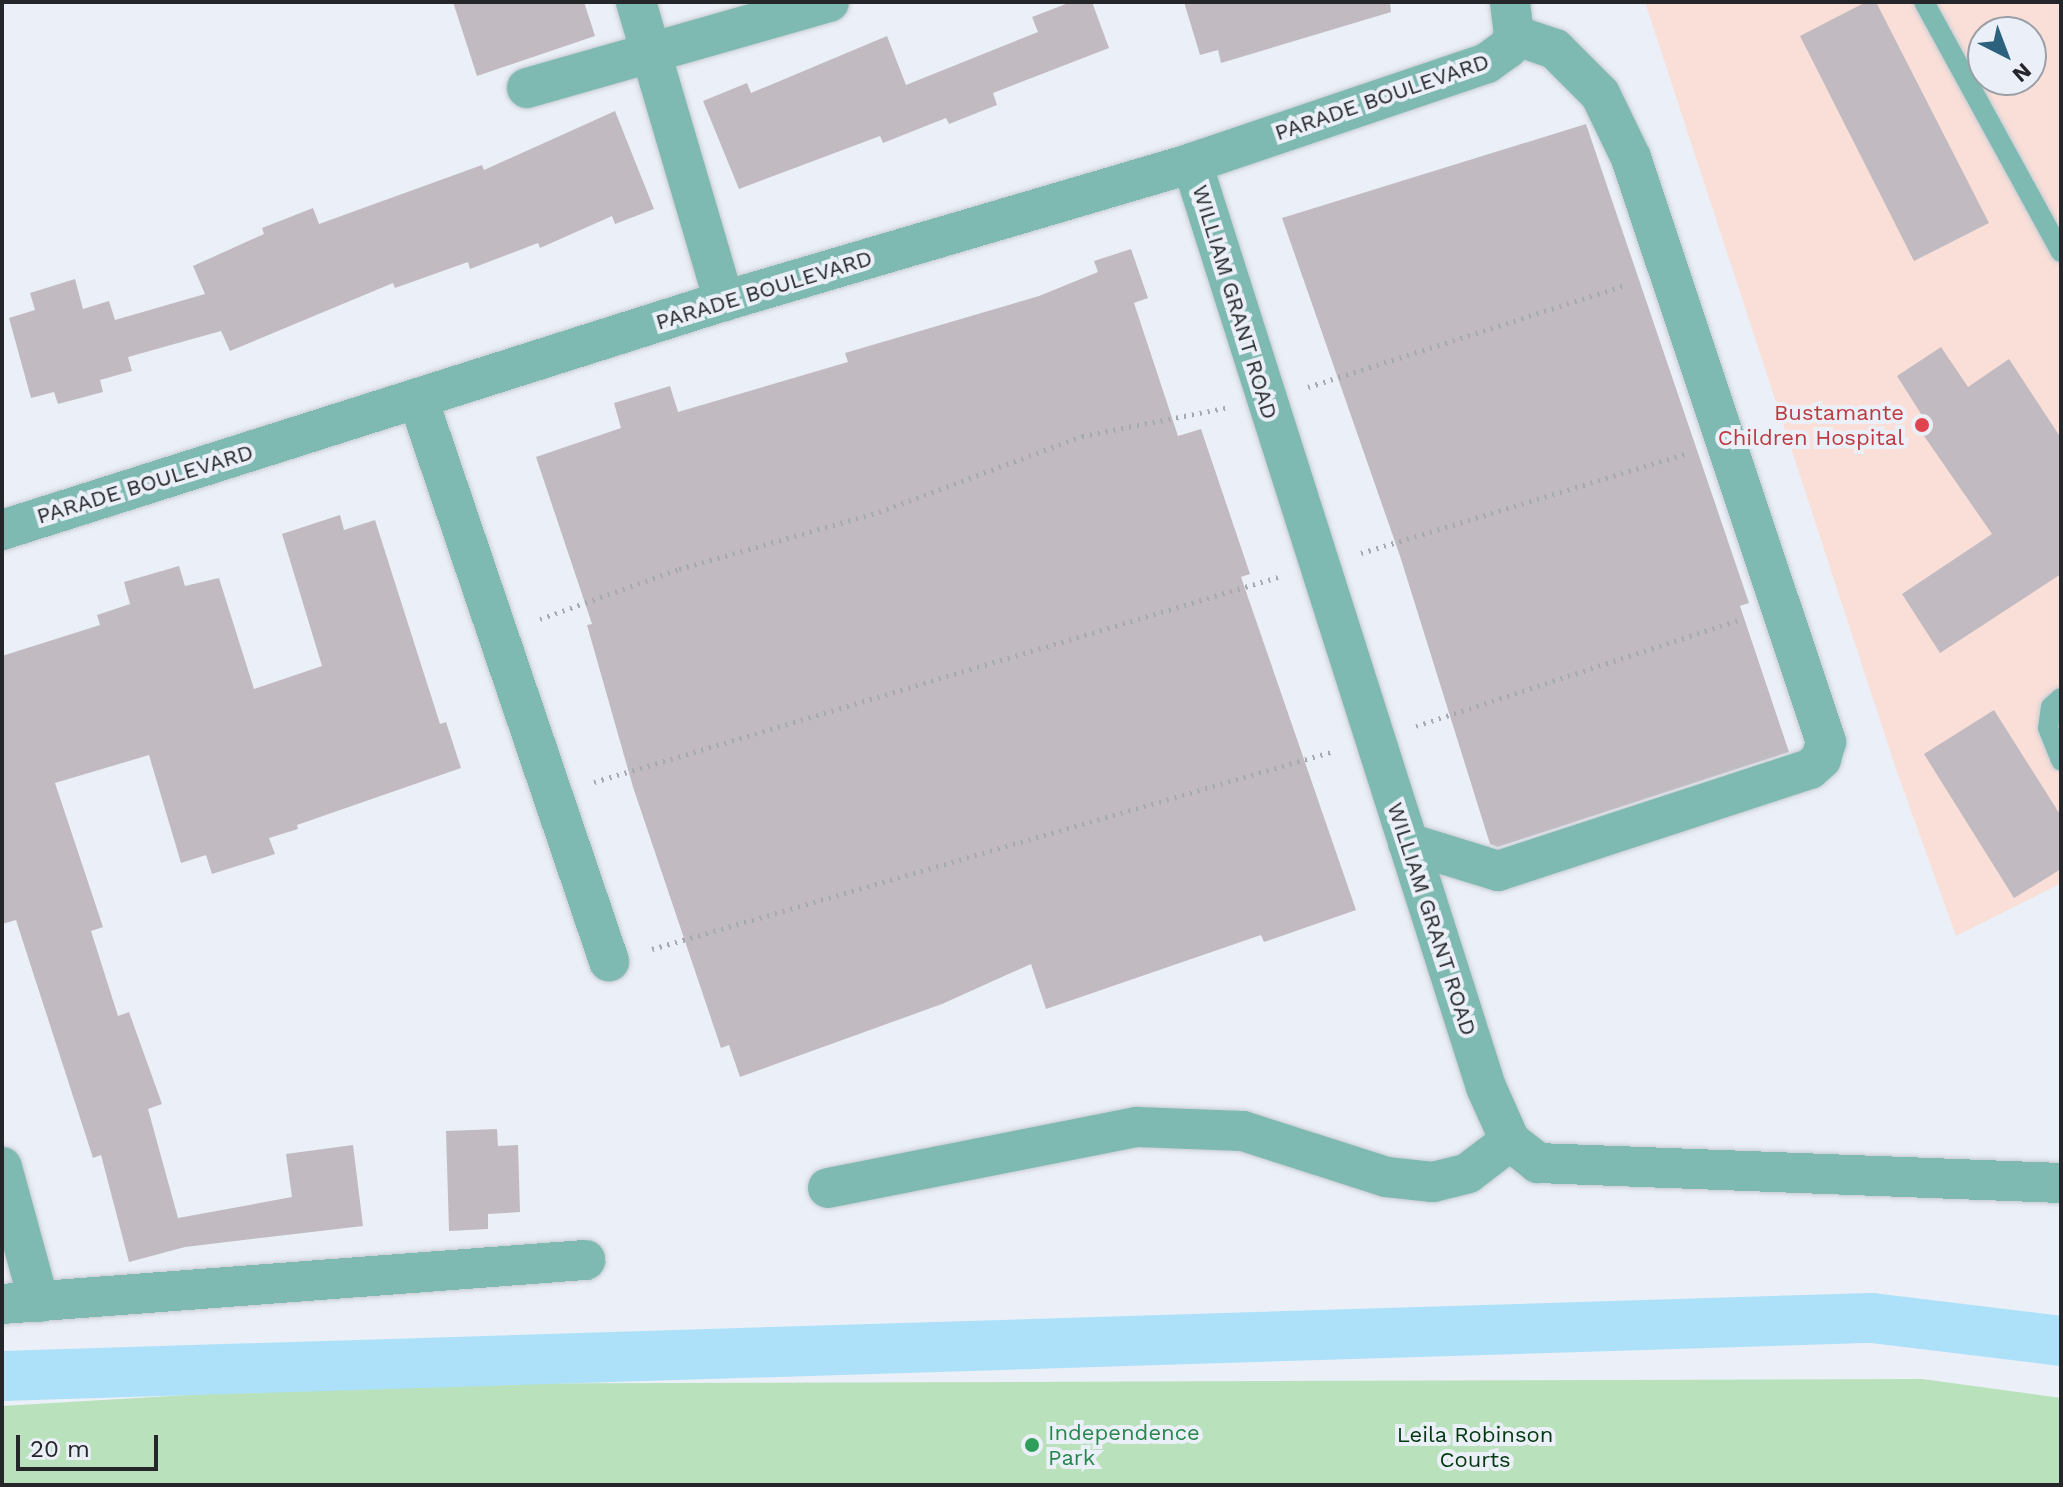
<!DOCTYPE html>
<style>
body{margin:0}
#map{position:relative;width:2063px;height:1487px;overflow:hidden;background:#ebeff7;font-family:"Work Sans",sans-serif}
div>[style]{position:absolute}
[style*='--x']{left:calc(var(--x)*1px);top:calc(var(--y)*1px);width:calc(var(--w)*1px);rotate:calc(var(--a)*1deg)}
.medical>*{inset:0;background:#f9dfd8}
.green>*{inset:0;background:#b8e1bc}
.canal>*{height:50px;margin:-25px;padding:0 25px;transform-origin:25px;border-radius:25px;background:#ace1f9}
.building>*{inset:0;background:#c1bbc1}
.path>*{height:5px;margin-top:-2.5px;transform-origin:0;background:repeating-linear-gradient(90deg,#a6a9b0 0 2px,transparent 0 8px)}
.roads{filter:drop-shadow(0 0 2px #c7cbd2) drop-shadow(0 0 2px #c7cbd2)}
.service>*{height:20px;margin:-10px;padding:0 10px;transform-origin:10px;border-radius:10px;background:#7ebab2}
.minor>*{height:40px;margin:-20px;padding:0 20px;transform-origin:20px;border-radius:20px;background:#7ebab2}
.dots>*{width:22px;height:22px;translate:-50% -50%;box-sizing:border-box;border:4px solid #ebeff7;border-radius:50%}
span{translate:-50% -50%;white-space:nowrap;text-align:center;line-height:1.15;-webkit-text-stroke:8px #ebeff7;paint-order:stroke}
.street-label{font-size:22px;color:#242629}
.health-label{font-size:22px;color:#be3a42}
.right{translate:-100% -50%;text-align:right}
.leisure-label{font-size:22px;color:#27864d}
.left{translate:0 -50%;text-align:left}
.park-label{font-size:22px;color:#00370f}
.frame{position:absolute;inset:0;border:4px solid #242629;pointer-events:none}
.north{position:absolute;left:1967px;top:16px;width:80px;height:80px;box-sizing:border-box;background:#ebeff7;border:2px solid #9b9fa5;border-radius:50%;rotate:138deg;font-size:22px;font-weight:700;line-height:32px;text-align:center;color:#242629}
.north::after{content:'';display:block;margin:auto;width:28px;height:36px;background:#2d627e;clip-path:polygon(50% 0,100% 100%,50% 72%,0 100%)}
.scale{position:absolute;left:16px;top:1435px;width:142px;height:36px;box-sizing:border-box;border:4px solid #242629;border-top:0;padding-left:10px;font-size:24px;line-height:28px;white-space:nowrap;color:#242629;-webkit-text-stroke:6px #ebeff7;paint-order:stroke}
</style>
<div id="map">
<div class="medical">
<div style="clip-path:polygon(evenodd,1645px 2px,2061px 2px,2061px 883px,1956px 936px,1896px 769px,1645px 2px,1983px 32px,2031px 32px,2031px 80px,1983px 80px,1983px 32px)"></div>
</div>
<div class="green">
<div style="clip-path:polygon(1922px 1379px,2061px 1398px,2061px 1485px,2px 1485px,2px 1406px,373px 1384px)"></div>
</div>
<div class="canal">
<div style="--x:2;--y:1376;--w:1871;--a:-1.78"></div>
<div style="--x:1872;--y:1318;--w:190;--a:6.9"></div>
</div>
<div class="building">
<div style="clip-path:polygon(453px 2px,584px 2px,595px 36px,477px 76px)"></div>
<div style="clip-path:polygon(1071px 2px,1092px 2px,1109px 48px,993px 93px,997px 105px,949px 124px,946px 118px,883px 143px,880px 136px,739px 189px,703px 101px,747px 83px,751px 93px,887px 36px,906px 85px,1038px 32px,1032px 17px)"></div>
<div style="clip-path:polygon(1184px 2px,1390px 2px,1391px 12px,1221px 63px,1218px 50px,1200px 55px)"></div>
<div style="clip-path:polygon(1866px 2px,1876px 2px,1989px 223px,1914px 261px,1800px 36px)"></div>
<div style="clip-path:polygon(615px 111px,654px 209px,615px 224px,612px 216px,540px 248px,538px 243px,470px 269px,468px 262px,395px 288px,393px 283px,230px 351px,221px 331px,128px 357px,132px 371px,100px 380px,103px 392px,58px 404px,54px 392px,31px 398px,9px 318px,35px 310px,30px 293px,75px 279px,83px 309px,109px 301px,115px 320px,205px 294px,193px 266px,264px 234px,262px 228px,313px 208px,319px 224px,482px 165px,484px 170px)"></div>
<div style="clip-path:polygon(1586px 124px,1749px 603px,1740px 606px,1789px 752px,1498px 847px,1490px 844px,1400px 556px,1282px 218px)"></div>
<div style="clip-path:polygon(1131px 249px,1148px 298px,1134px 303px,1178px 436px,1201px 429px,1250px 574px,1241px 577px,1356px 910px,1264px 942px,1261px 935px,1046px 1009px,1031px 964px,942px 1004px,740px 1077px,729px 1045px,721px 1048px,633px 787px,587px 625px,592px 624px,536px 457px,621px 428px,614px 403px,670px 386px,678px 412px,848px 362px,845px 353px,1039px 296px,1098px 272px,1094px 261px)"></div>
<div style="clip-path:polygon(1941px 347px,1968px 387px,2009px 359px,2061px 438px,2061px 574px,1940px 653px,1902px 594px,1992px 534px,1915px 423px,1923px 417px,1897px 376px)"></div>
<div style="clip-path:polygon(340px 515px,344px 530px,375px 520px,440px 724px,446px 722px,461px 768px,297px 825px,298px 829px,269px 838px,275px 854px,212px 874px,206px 855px,181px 863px,149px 755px,55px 783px,103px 927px,91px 931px,118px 1016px,129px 1012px,162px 1104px,148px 1109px,178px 1218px,292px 1197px,286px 1154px,353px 1145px,363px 1226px,185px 1247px,129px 1262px,101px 1155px,93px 1158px,16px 920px,2px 924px,2px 656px,100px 625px,97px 615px,130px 604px,124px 582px,179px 566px,185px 586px,219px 578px,254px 689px,322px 666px,282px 534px)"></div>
<div style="clip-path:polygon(1994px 710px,2061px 816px,2061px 869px,2014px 898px,1924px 754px)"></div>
<div style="clip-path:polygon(497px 1129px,498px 1146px,518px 1145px,520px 1212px,488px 1214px,488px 1229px,449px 1231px,446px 1131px)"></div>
</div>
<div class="path">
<div style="--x:1308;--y:387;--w:334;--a:-17.8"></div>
<div style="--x:1361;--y:553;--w:338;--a:-17"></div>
<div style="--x:540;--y:619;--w:148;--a:-19.8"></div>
<div style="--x:679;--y:569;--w:208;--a:-15.9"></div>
<div style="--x:879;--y:512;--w:217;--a:-20.5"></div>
<div style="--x:1082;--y:436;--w:146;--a:-11.1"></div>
<div style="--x:1416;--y:726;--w:339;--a:-18.2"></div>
<div style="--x:594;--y:782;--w:714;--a:-16.68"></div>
<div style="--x:652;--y:949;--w:710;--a:-16.19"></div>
</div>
<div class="roads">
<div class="service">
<div style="--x:1924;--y:2;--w:285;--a:61.3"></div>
<div style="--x:2061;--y:698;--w:13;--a:138"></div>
<div style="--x:2051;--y:707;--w:21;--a:98"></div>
<div style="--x:2048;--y:728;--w:35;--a:68"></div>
</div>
<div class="minor">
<div style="--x:636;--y:2;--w:312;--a:73.6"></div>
<div style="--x:527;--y:88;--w:314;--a:-15.9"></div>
<div style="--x:1192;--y:163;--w:970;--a:72.35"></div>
<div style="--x:1486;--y:1087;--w:59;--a:66"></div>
<div style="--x:1510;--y:1141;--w:36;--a:38"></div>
<div style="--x:1538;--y:1163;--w:523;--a:2.19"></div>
<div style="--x:418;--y:399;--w:594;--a:71.23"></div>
<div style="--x:2;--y:530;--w:757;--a:-17.6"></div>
<div style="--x:724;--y:301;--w:488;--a:-16.4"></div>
<div style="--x:1192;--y:163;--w:311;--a:-18.7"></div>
<div style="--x:1487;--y:63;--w:26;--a:-36"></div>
<div style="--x:1508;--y:48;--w:14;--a:-65"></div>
<div style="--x:1514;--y:35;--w:33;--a:-97"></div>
<div style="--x:1408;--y:843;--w:94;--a:17.3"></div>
<div style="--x:1498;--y:871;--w:328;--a:-18.1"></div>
<div style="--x:1810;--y:769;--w:15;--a:-42"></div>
<div style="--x:1821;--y:759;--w:18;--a:-74"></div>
<div style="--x:1826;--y:742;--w:616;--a:-108.46"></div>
<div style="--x:1631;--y:158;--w:71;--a:-115.8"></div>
<div style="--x:1600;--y:94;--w:64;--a:-135"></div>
<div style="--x:1555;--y:49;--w:43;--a:-161.1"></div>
<div style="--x:2;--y:1167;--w:140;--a:74.7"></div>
<div style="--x:828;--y:1188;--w:315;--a:-11.2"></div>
<div style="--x:1137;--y:1127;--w:106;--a:2.2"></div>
<div style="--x:1243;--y:1131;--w:150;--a:17.8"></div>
<div style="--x:1386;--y:1177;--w:47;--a:6.1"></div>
<div style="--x:1433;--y:1182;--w:36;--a:-14"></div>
<div style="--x:1468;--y:1173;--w:53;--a:-37.3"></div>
<div style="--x:2;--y:1304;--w:585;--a:-4.32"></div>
</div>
</div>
<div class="dots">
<div style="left:1922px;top:425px;background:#e0444e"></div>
<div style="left:1032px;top:1445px;background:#2e9e5b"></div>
</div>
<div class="street-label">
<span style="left:1382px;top:97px;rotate:-19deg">PARADE BOULEVARD</span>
<span style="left:764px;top:290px;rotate:-17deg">PARADE BOULEVARD</span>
<span style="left:1235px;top:302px;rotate:73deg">WILLIAM GRANT ROAD</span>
<span style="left:145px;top:484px;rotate:-17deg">PARADE BOULEVARD</span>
<span style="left:1432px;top:919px;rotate:72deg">WILLIAM GRANT ROAD</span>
</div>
<div class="health-label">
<span class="right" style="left:1904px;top:425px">Bustamante<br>Children Hospital</span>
</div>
<div class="leisure-label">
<span class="left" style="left:1048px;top:1445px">Independence<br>Park</span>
</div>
<div class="park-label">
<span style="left:1475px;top:1447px">Leila Robinson<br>Courts</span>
</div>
<div class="frame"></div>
<div class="north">N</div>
<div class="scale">20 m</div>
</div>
